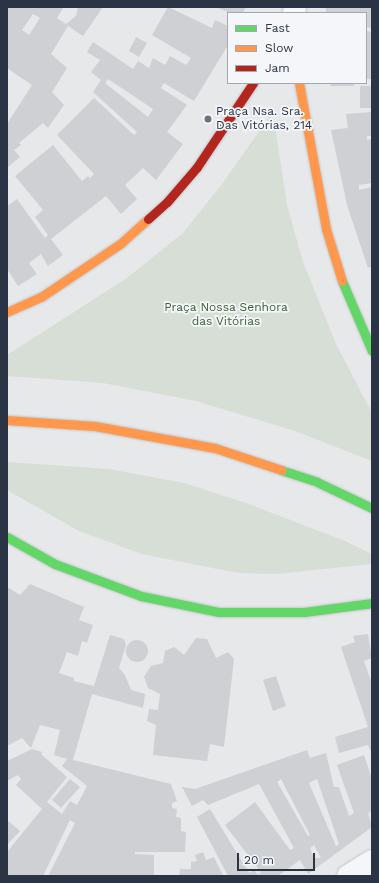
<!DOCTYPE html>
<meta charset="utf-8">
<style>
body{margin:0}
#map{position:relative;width:379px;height:883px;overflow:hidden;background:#e6e8ea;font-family:"Work Sans",sans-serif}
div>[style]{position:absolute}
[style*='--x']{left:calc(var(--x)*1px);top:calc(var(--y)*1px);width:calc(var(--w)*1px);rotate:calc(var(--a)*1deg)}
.green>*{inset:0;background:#d6ded6}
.building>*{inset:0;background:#ced0d3}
.round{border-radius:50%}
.roads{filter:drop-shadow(0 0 1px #c4c6c8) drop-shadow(0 0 1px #c4c6c8)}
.street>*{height:22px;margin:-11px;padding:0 11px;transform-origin:11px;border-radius:11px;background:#f5f6f7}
.fast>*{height:9px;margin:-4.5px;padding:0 4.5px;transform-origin:4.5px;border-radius:4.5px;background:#63d668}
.slow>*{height:9px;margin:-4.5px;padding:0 4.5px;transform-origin:4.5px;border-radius:4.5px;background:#ff974d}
.jam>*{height:9px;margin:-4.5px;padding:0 4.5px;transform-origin:4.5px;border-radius:4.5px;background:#b3261e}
.dots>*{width:11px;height:11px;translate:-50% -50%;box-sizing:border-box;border:2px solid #f4f6f9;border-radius:50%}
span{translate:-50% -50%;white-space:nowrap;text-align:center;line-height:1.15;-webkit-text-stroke:3.5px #f4f6f9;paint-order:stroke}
.poi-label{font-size:12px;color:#2b3445}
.left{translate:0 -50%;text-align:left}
.park-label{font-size:12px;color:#3f6138}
.frame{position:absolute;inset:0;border:8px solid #2b3445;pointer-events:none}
.legend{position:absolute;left:227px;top:12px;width:140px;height:72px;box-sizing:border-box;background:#f4f6f9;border:1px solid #a4a8b1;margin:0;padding:5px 7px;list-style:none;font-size:12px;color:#2b3445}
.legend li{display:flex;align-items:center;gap:8px;height:20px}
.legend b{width:20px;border:1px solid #a4a8b1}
.scale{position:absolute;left:237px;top:853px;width:78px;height:18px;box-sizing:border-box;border:2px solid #2b3445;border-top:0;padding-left:5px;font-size:12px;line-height:14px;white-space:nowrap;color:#2b3445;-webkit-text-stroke:3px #f4f6f9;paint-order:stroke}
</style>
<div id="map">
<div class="green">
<div style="clip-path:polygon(270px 116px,275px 126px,287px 205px,303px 262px,336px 344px,372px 413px,372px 461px,295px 431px,196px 401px,103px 383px,7px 376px,7px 355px,127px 278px,183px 233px,222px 184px)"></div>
<div style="clip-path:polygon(7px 462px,109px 469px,184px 483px,246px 503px,345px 541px,372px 554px,372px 564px,276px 574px,238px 573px,142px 554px,79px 531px,7px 490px)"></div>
</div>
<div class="building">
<div style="clip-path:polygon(evenodd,7px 7px,64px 7px,57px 18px,66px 24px,76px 16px,78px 7px,103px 7px,83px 36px,68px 26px,51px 54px,67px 68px,52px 92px,64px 105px,48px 128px,43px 123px,19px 143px,21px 145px,14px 150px,20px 157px,7px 168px,7px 124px,32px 85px,7px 68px,7px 7px,33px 14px,40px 18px,29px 35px,22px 30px,33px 14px)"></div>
<div style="clip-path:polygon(evenodd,168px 7px,212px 28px,215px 20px,228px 26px,228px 45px,194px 101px,164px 83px,161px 88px,187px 105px,167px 132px,183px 144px,156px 180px,143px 168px,125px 185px,137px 199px,121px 214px,106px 196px,51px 239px,63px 255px,48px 266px,41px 254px,29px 263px,37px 274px,18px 286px,7px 269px,7px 206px,17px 199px,45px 238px,48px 235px,35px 217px,43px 210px,15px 176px,53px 145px,82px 181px,88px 176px,90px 178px,94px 174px,57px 135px,94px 98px,134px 135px,137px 132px,93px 92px,101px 80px,91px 72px,100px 60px,87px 52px,93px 42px,133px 69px,138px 61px,149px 68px,153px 58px,165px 65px,170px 56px,186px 65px,191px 58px,152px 35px,168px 7px,108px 79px,153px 109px,148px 117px,105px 83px,108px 79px)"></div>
<div style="clip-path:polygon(216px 7px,246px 7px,243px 13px,230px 13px)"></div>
<div style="clip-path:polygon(326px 7px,372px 7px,372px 28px,366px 27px,366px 13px,326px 13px)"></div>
<div style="clip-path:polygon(366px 31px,372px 32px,372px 79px,366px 79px)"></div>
<div style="clip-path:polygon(136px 37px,147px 43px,139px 57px,129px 51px)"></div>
<div style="clip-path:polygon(330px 83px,354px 83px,354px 86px,331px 86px)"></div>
<div style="clip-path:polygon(360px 86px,372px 86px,372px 108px,360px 108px)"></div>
<div style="clip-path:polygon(372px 112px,372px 136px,367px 136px,367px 140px,372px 139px,372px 183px,359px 185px,359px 190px,372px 187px,372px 266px,368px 268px,347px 205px,331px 130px,348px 128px,346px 114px)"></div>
<div style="clip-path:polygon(30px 584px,84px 607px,79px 620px,93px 625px,87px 643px,82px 641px,78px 656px,67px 652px,59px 673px,74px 678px,74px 681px,94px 686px,110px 635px,124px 639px,126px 645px,119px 668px,125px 675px,131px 690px,145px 694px,143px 708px,92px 694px,73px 760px,171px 784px,177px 801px,172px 803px,172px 808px,177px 809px,176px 817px,181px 818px,181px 831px,186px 832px,185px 852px,135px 852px,135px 854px,154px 855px,154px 876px,48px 876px,75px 823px,70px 820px,43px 876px,7px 876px,7px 852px,42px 809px,16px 785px,21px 779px,18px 775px,7px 781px,7px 761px,32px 749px,42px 752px,41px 754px,67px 777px,47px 802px,62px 814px,70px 801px,77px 805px,87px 786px,62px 766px,67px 759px,54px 755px,60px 730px,40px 725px,31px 748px,22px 738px,7px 746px,7px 587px,20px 595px)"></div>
<div style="clip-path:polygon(368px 634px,372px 658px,364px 661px,372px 684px,372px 750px,370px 750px,368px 745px,339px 753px,335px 737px,368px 727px,341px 647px,355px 642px,353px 636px)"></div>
<div style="clip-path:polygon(196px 638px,207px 639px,216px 658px,228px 652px,234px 659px,224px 747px,210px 744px,207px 761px,153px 755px,156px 725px,147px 721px,149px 709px,158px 710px,160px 694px,148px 688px,144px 677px,151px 666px,163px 663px,165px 651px,174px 647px,184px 655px)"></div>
<div class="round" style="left:126px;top:640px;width:22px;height:22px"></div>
<div style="clip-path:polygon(276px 676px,286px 706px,273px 711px,263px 680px)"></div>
<div style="clip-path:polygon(evenodd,307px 750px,310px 758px,326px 753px,334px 787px,339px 787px,349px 816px,354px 813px,337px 765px,364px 755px,372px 779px,372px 811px,368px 813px,372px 827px,308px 874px,300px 860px,278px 876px,228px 876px,197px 817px,210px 809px,249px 873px,254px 870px,258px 875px,261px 872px,225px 825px,255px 802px,290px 850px,294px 848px,259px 784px,208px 805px,203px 800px,192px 806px,182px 787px,195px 789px,307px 750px,281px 779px,310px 835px,308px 836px,277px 782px,281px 779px,307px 750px,317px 779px,339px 844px,336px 846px,309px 783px,317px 779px,307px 750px,314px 845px,321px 858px,314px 858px,310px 848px,314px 845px)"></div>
<div style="clip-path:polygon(70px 779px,80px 787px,61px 808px,52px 800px)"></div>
<div style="clip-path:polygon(7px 820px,20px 831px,7px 845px)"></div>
<div style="clip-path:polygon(203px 852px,206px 860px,214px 857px,223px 876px,179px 876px,180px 869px,191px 869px,191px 862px,197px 861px,195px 855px)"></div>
</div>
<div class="roads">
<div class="street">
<div style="--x:294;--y:13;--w:6;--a:-81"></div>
<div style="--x:348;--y:876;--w:28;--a:-32"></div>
</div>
<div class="fast">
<div style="--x:342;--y:281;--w:76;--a:66.8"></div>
<div style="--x:281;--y:470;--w:38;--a:18"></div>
<div style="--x:317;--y:482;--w:61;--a:25.3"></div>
<div style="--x:7;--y:537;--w:55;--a:29.4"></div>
<div style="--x:55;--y:564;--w:92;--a:20.4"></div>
<div style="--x:141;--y:596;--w:80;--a:11.6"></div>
<div style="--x:219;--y:612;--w:85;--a:0"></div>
<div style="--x:304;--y:612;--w:69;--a:-7.5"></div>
</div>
<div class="slow">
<div style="--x:299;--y:83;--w:148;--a:79.5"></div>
<div style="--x:326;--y:229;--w:54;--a:72.9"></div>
<div style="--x:7;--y:312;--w:37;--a:-24"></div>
<div style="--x:41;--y:297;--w:95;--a:-33.9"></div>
<div style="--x:120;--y:244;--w:38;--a:-42"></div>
<div style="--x:7;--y:420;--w:88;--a:3.9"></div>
<div style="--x:95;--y:426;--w:122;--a:10.4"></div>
<div style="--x:215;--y:448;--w:70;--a:18.4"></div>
</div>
<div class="jam">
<div style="--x:148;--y:219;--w:25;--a:-42"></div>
<div style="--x:167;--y:202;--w:46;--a:-49.4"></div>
<div style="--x:197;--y:167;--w:101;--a:-56.3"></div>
</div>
</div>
<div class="dots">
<div style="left:208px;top:119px;background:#6c737f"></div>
</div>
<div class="poi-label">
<span class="left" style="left:216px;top:119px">Praça Nsa. Sra.<br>Das Vitórias, 214</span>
</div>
<div class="park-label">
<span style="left:226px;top:315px">Praça Nossa Senhora<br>das Vitórias</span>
</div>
<div class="frame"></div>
<ul class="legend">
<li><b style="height:5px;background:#63d668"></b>Fast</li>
<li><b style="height:5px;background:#ff974d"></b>Slow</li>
<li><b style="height:5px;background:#b3261e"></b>Jam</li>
</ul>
<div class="scale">20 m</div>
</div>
